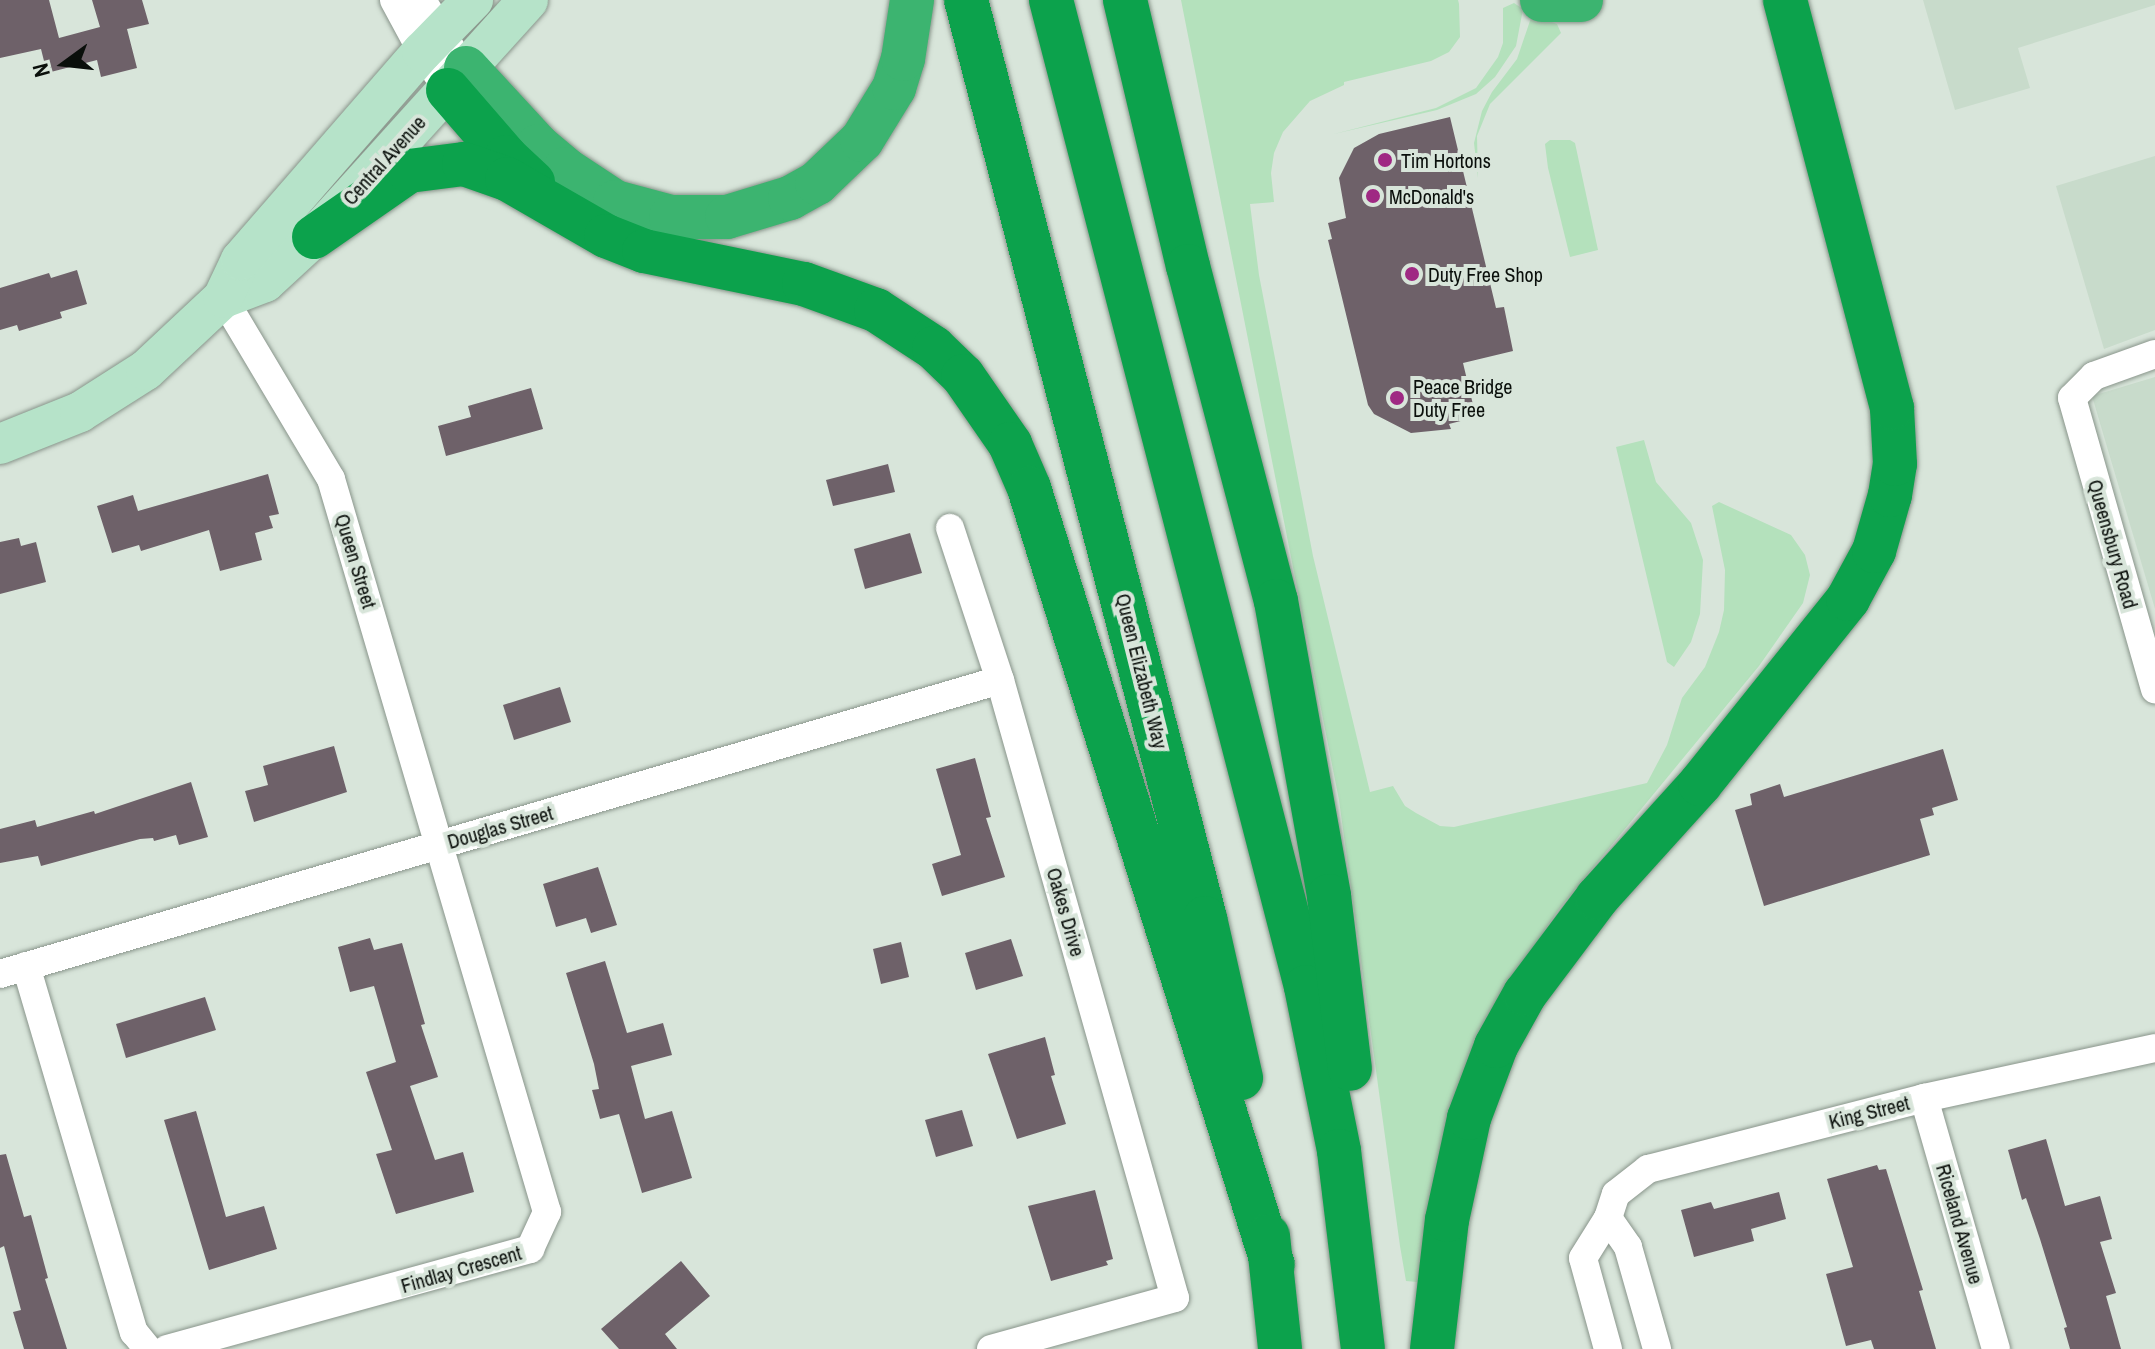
<!DOCTYPE html>
<style>
body{margin:0}
#map{position:relative;width:2155px;height:1349px;overflow:hidden;background:#d8e5da;font-family:"Archivo Narrow",sans-serif}
div>[style]{position:absolute}
[style*='--x']{left:calc(var(--x)*1px);top:calc(var(--y)*1px);width:calc(var(--w)*1px);rotate:calc(var(--a)*1deg)}
.built>*{inset:0;background:#c8dbcb}
.green>*{inset:0;background:#b4e1bc}
.building>*{inset:0;background:#6e6169}
.roads{filter:drop-shadow(0 0 2px #89958b) drop-shadow(0 0 2px #89958b)}
.minor>*{height:28px;margin:-14px;padding:0 14px;transform-origin:14px;border-radius:14px;background:#fff}
.secondary>*{height:40px;margin:-20px;padding:0 20px;transform-origin:20px;border-radius:20px;background:#b6e3c9}
.trunk>*{height:44px;margin:-22px;padding:0 22px;transform-origin:22px;border-radius:22px;background:#3cb470}
.motorway>*{height:44px;margin:-22px;padding:0 22px;transform-origin:22px;border-radius:22px;background:#0ca24c}
.dots>*{width:22px;height:22px;translate:-50% -50%;box-sizing:border-box;border:4px solid #d8e5da;border-radius:50%}
span{translate:-50% -50%;white-space:nowrap;text-align:center;line-height:1.15;-webkit-text-stroke:8px #d8e5da;paint-order:stroke}
.street-label{font-size:20px;color:#0a0f0b}
.poi-label{font-size:20px;color:#0a0f0b}
.left{translate:0 -50%;text-align:left}
.north{position:absolute;left:24px;top:24px;width:80px;height:80px;-webkit-text-stroke:6px #d8e5da;paint-order:stroke;rotate:255deg;font-size:22px;font-weight:700;line-height:32px;text-align:center;color:#0a0f0b}
.north::after{content:'';display:block;margin:auto;width:28px;height:36px;background:#0a0f0b;clip-path:polygon(50% 0,100% 100%,50% 72%,0 100%)}
</style>
<div id="map">
<div class="built">
<div style="clip-path:polygon(1923px 0,2155px 0,2155px 5px,2018px 48px,2030px 88px,1955px 110px)"></div>
<div style="clip-path:polygon(2155px 156px,2155px 330px,2104px 349px,2056px 186px)"></div>
<div style="clip-path:polygon(2155px 377px,2155px 609px,2092px 396px)"></div>
</div>
<div class="green">
<div style="clip-path:polygon(1181px 0,1458px 0,1459px 4px,1460px 37px,1449px 52px,1431px 61px,1344px 82px,1344px 85px,1310px 101px,1283px 132px,1274px 153px,1271px 173px,1274px 202px,1250px 204px,1259px 275px,1313px 556px,1370px 792px,1393px 786px,1405px 806px,1416px 813px,1440px 826px,1454px 827px,1647px 783px,1667px 745px,1682px 698px,1705px 667px,1719px 632px,1724px 610px,1725px 570px,1712px 506px,1719px 502px,1791px 535px,1805px 555px,1810px 575px,1803px 603px,1759px 666px,1559px 909px,1496px 1003px,1439px 1160px,1417px 1282px,1406px 1281px,1400px 1246px,1339px 800px)"></div>
<div style="clip-path:polygon(1514px 3px,1523px 9px,1516px 46px,1495px 77px,1476px 94px,1437px 110px,1334px 134px,1436px 108px,1476px 88px,1498px 57px,1503px 43px,1503px 8px)"></div>
<div style="clip-path:polygon(1532px 15px,1557px 24px,1561px 33px,1490px 104px,1477px 136px,1478px 178px,1474px 143px,1482px 111px,1492px 92px,1517px 59px)"></div>
<div style="clip-path:polygon(1550px 140px,1570px 140px,1575px 143px,1598px 250px,1570px 257px,1548px 168px,1545px 144px)"></div>
<div style="clip-path:polygon(1644px 440px,1656px 482px,1691px 523px,1703px 560px,1700px 614px,1691px 642px,1674px 667px,1667px 662px,1616px 447px)"></div>
</div>
<div class="building">
<div style="clip-path:polygon(0 0,49px 0,59px 38px,100px 27px,92px 0,142px 0,149px 24px,127px 29px,137px 68px,101px 77px,97px 60px,47px 73px,41px 49px,0 58px)"></div>
<div style="clip-path:polygon(1450px 117px,1496px 308px,1504px 307px,1513px 351px,1463px 363px,1476px 417px,1449px 424px,1451px 429px,1411px 433px,1374px 414px,1368px 405px,1328px 240px,1332px 239px,1328px 223px,1346px 218px,1339px 178px,1354px 148px,1379px 134px)"></div>
<div style="clip-path:polygon(77px 270px,87px 304px,60px 312px,62px 318px,19px 331px,17px 325px,0 330px,0 288px,49px 273px,51px 278px)"></div>
<div style="clip-path:polygon(531px 388px,543px 429px,446px 456px,438px 426px,471px 417px,468px 406px)"></div>
<div style="clip-path:polygon(888px 464px,895px 492px,833px 506px,826px 480px)"></div>
<div style="clip-path:polygon(268px 474px,279px 514px,269px 516px,273px 528px,255px 533px,262px 560px,220px 571px,209px 530px,141px 551px,139px 545px,112px 553px,97px 506px,133px 495px,138px 511px)"></div>
<div style="clip-path:polygon(910px 533px,922px 573px,865px 589px,854px 549px)"></div>
<div style="clip-path:polygon(19px 538px,21px 546px,36px 542px,46px 582px,0 594px,0 542px)"></div>
<div style="clip-path:polygon(560px 687px,571px 722px,514px 740px,503px 705px)"></div>
<div style="clip-path:polygon(334px 746px,347px 792px,254px 822px,245px 791px,268px 785px,263px 766px)"></div>
<div style="clip-path:polygon(1943px 749px,1958px 800px,1932px 808px,1934px 815px,1920px 819px,1930px 855px,1764px 906px,1735px 810px,1752px 805px,1750px 794px,1780px 784px,1784px 797px)"></div>
<div style="clip-path:polygon(975px 758px,991px 817px,986px 818px,1005px 877px,942px 896px,932px 864px,961px 855px,936px 769px)"></div>
<div style="clip-path:polygon(191px 782px,208px 837px,179px 845px,176px 835px,154px 841px,153px 838px,140px 839px,41px 866px,38px 856px,0 863px,0 829px,35px 820px,37px 827px,94px 811px,95px 814px)"></div>
<div style="clip-path:polygon(598px 867px,617px 925px,591px 933px,586px 918px,556px 927px,543px 884px)"></div>
<div style="clip-path:polygon(370px 938px,374px 950px,402px 943px,425px 1024px,421px 1025px,438px 1077px,410px 1086px,435px 1160px,463px 1152px,474px 1192px,396px 1214px,376px 1154px,392px 1150px,366px 1072px,396px 1062px,374px 986px,350px 992px,338px 947px)"></div>
<div style="clip-path:polygon(1011px 939px,1023px 976px,976px 990px,965px 953px)"></div>
<div style="clip-path:polygon(901px 942px,909px 977px,881px 984px,873px 949px)"></div>
<div style="clip-path:polygon(605px 961px,627px 1033px,663px 1023px,672px 1055px,631px 1066px,645px 1119px,672px 1111px,692px 1178px,642px 1193px,619px 1114px,600px 1119px,592px 1090px,599px 1089px,594px 1064px,566px 973px)"></div>
<div style="clip-path:polygon(205px 997px,216px 1030px,126px 1058px,116px 1024px)"></div>
<div style="clip-path:polygon(1045px 1037px,1055px 1075px,1051px 1076px,1066px 1124px,1017px 1139px,988px 1054px)"></div>
<div style="clip-path:polygon(962px 1110px,973px 1146px,936px 1157px,925px 1120px)"></div>
<div style="clip-path:polygon(196px 1111px,226px 1217px,264px 1206px,277px 1249px,209px 1270px,164px 1120px)"></div>
<div style="clip-path:polygon(2046px 1139px,2065px 1206px,2100px 1196px,2112px 1239px,2100px 1242px,2116px 1293px,2106px 1296px,2121px 1349px,2070px 1349px,2064px 1328px,2067px 1327px,2040px 1239px,2026px 1198px,2022px 1200px,2008px 1150px)"></div>
<div style="clip-path:polygon(6px 1154px,24px 1217px,31px 1215px,48px 1278px,45px 1279px,67px 1349px,24px 1349px,13px 1312px,21px 1310px,4px 1246px,0 1248px,0 1155px)"></div>
<div style="clip-path:polygon(1877px 1165px,1879px 1170px,1886px 1169px,1923px 1290px,1919px 1291px,1936px 1349px,1874px 1349px,1871px 1340px,1846px 1346px,1826px 1274px,1853px 1267px,1827px 1179px)"></div>
<div style="clip-path:polygon(1095px 1190px,1113px 1259px,1106px 1261px,1108px 1265px,1051px 1281px,1028px 1206px)"></div>
<div style="clip-path:polygon(1779px 1192px,1786px 1219px,1751px 1229px,1754px 1241px,1694px 1257px,1681px 1210px,1711px 1202px,1714px 1209px)"></div>
<div style="clip-path:polygon(681px 1261px,710px 1296px,665px 1334px,677px 1349px,619px 1349px,601px 1329px)"></div>
</div>
<div class="roads">
<div class="minor">
<div style="--x:394;--y:0;--w:59;--a:61.7"></div>
<div style="--x:422;--y:52;--w:46;--a:55.6"></div>
<div style="--x:422;--y:0;--w:56;--a:58.9"></div>
<div style="--x:2155;--y:354;--w:65;--a:160.2"></div>
<div style="--x:2094;--y:376;--w:31;--a:135"></div>
<div style="--x:2072;--y:398;--w:303;--a:74.1"></div>
<div style="--x:950;--y:528;--w:160;--a:71.8"></div>
<div style="--x:1000;--y:680;--w:642;--a:74.19"></div>
<div style="--x:1175;--y:1298;--w:191;--a:164.5"></div>
<div style="--x:26;--y:966;--w:382;--a:73.6"></div>
<div style="--x:134;--y:1332;--w:22;--a:51"></div>
<div style="--x:0;--y:974;--w:1042;--a:-16.38"></div>
<div style="--x:1924;--y:1098;--w:261;--a:74"></div>
<div style="--x:1608;--y:1218;--w:35;--a:55"></div>
<div style="--x:1628;--y:1247;--w:106;--a:74.1"></div>
<div style="--x:167;--y:1349;--w:377;--a:-15.4"></div>
<div style="--x:530;--y:1249;--w:41;--a:-65.3"></div>
<div style="--x:547;--y:1212;--w:764;--a:-106.42"></div>
<div style="--x:331;--y:479;--w:211;--a:-120.8"></div>
<div style="--x:1608;--y:1349;--w:94;--a:-105.4"></div>
<div style="--x:1583;--y:1258;--w:47;--a:-58"></div>
<div style="--x:1608;--y:1218;--w:25;--a:-72"></div>
<div style="--x:1616;--y:1194;--w:41;--a:-38"></div>
<div style="--x:1648;--y:1169;--w:285;--a:-14.4"></div>
<div style="--x:1924;--y:1098;--w:236;--a:-12.2"></div>
</div>
<div class="secondary">
<div style="--x:223;--y:298;--w:45;--a:-20.9"></div>
<div style="--x:265;--y:282;--w:67;--a:-42.6"></div>
<div style="--x:314;--y:237;--w:319;--a:-47.9"></div>
<div style="--x:0;--y:444;--w:86;--a:-21.8"></div>
<div style="--x:80;--y:412;--w:78;--a:-32.5"></div>
<div style="--x:146;--y:370;--w:105;--a:-43.1"></div>
<div style="--x:223;--y:298;--w:42;--a:-64.7"></div>
<div style="--x:241;--y:260;--w:276;--a:-49"></div>
<div style="--x:422;--y:52;--w:73;--a:-45.6"></div>
</div>
<div class="trunk">
<div style="--x:1542;--y:0;--w:39;--a:0"></div>
<div style="--x:466;--y:68;--w:106;--a:47.3"></div>
<div style="--x:538;--y:146;--w:35;--a:40"></div>
<div style="--x:565;--y:169;--w:60;--a:33.4"></div>
<div style="--x:615;--y:202;--w:58;--a:15"></div>
<div style="--x:671;--y:217;--w:56;--a:0"></div>
<div style="--x:727;--y:217;--w:66;--a:-16.8"></div>
<div style="--x:790;--y:198;--w:31;--a:-29"></div>
<div style="--x:817;--y:183;--w:62;--a:-43.7"></div>
<div style="--x:862;--y:140;--w:61;--a:-58.4"></div>
<div style="--x:894;--y:88;--w:30;--a:-73"></div>
<div style="--x:903;--y:59;--w:60;--a:-81.3"></div>
</div>
<div class="motorway">
<div style="--x:966;--y:0;--w:949;--a:75.41"></div>
<div style="--x:1205;--y:918;--w:164;--a:77.3"></div>
<div style="--x:1051;--y:0;--w:1019;--a:75.51"></div>
<div style="--x:1306;--y:987;--w:167;--a:78.6"></div>
<div style="--x:1339;--y:1151;--w:199;--a:83.1"></div>
<div style="--x:1125;--y:0;--w:273;--a:76.7"></div>
<div style="--x:1188;--y:266;--w:346;--a:75.3"></div>
<div style="--x:1276;--y:601;--w:300;--a:79.8"></div>
<div style="--x:1329;--y:896;--w:174;--a:83.1"></div>
<div style="--x:448;--y:90;--w:89;--a:49.1"></div>
<div style="--x:506;--y:157;--w:37;--a:43"></div>
<div style="--x:314;--y:237;--w:116;--a:-34.8"></div>
<div style="--x:409;--y:171;--w:55;--a:-7.3"></div>
<div style="--x:464;--y:164;--w:46;--a:19.2"></div>
<div style="--x:507;--y:179;--w:114;--a:29.9"></div>
<div style="--x:606;--y:236;--w:41;--a:21.5"></div>
<div style="--x:644;--y:251;--w:163;--a:11.7"></div>
<div style="--x:804;--y:284;--w:77;--a:19.9"></div>
<div style="--x:876;--y:310;--w:69;--a:33.2"></div>
<div style="--x:934;--y:348;--w:40;--a:44"></div>
<div style="--x:963;--y:376;--w:83;--a:55.3"></div>
<div style="--x:1010;--y:444;--w:48;--a:66.6"></div>
<div style="--x:1029;--y:488;--w:814;--a:72.57"></div>
<div style="--x:1268;--y:1236;--w:114;--a:83.9"></div>
<div style="--x:1432;--y:1349;--w:130;--a:-83.4"></div>
<div style="--x:1447;--y:1220;--w:104;--a:-77.8"></div>
<div style="--x:1469;--y:1118;--w:77;--a:-69.4"></div>
<div style="--x:1496;--y:1046;--w:60;--a:-60.9"></div>
<div style="--x:1525;--y:994;--w:120;--a:-53.1"></div>
<div style="--x:1597;--y:898;--w:154;--a:-47.9"></div>
<div style="--x:1700;--y:784;--w:237;--a:-51.3"></div>
<div style="--x:1848;--y:599;--w:55;--a:-61.6"></div>
<div style="--x:1874;--y:551;--w:58;--a:-74.1"></div>
<div style="--x:1890;--y:495;--w:31;--a:-81"></div>
<div style="--x:1895;--y:464;--w:56;--a:-93.1"></div>
<div style="--x:1892;--y:408;--w:422;--a:-104.7"></div>
</div>
</div>
<div class="dots">
<div style="left:1385px;top:160px;background:#9f2983"></div>
<div style="left:1373px;top:196px;background:#9f2983"></div>
<div style="left:1412px;top:274px;background:#9f2983"></div>
<div style="left:1397px;top:398px;background:#9f2983"></div>
</div>
<div class="street-label">
<span style="left:384px;top:160px;rotate:-48deg">Central Avenue</span>
<span style="left:2113px;top:544px;rotate:74deg">Queensbury Road</span>
<span style="left:356px;top:561px;rotate:73deg">Queen Street</span>
<span style="left:1142px;top:671px;rotate:76deg">Queen Elizabeth Way</span>
<span style="left:500px;top:827px;rotate:-16deg">Douglas Street</span>
<span style="left:1066px;top:912px;rotate:74deg">Oakes Drive</span>
<span style="left:1869px;top:1112px;rotate:-14deg">King Street</span>
<span style="left:1960px;top:1224px;rotate:74deg">Riceland Avenue</span>
<span style="left:461px;top:1269px;rotate:-16deg">Findlay Crescent</span>
</div>
<div class="poi-label">
<span class="left" style="left:1401px;top:160px">Tim Hortons</span>
<span class="left" style="left:1389px;top:196px">McDonald's</span>
<span class="left" style="left:1428px;top:274px">Duty Free Shop</span>
<span class="left" style="left:1413px;top:398px">Peace Bridge<br>Duty Free</span>
</div>
<div class="north">N</div>
</div>
